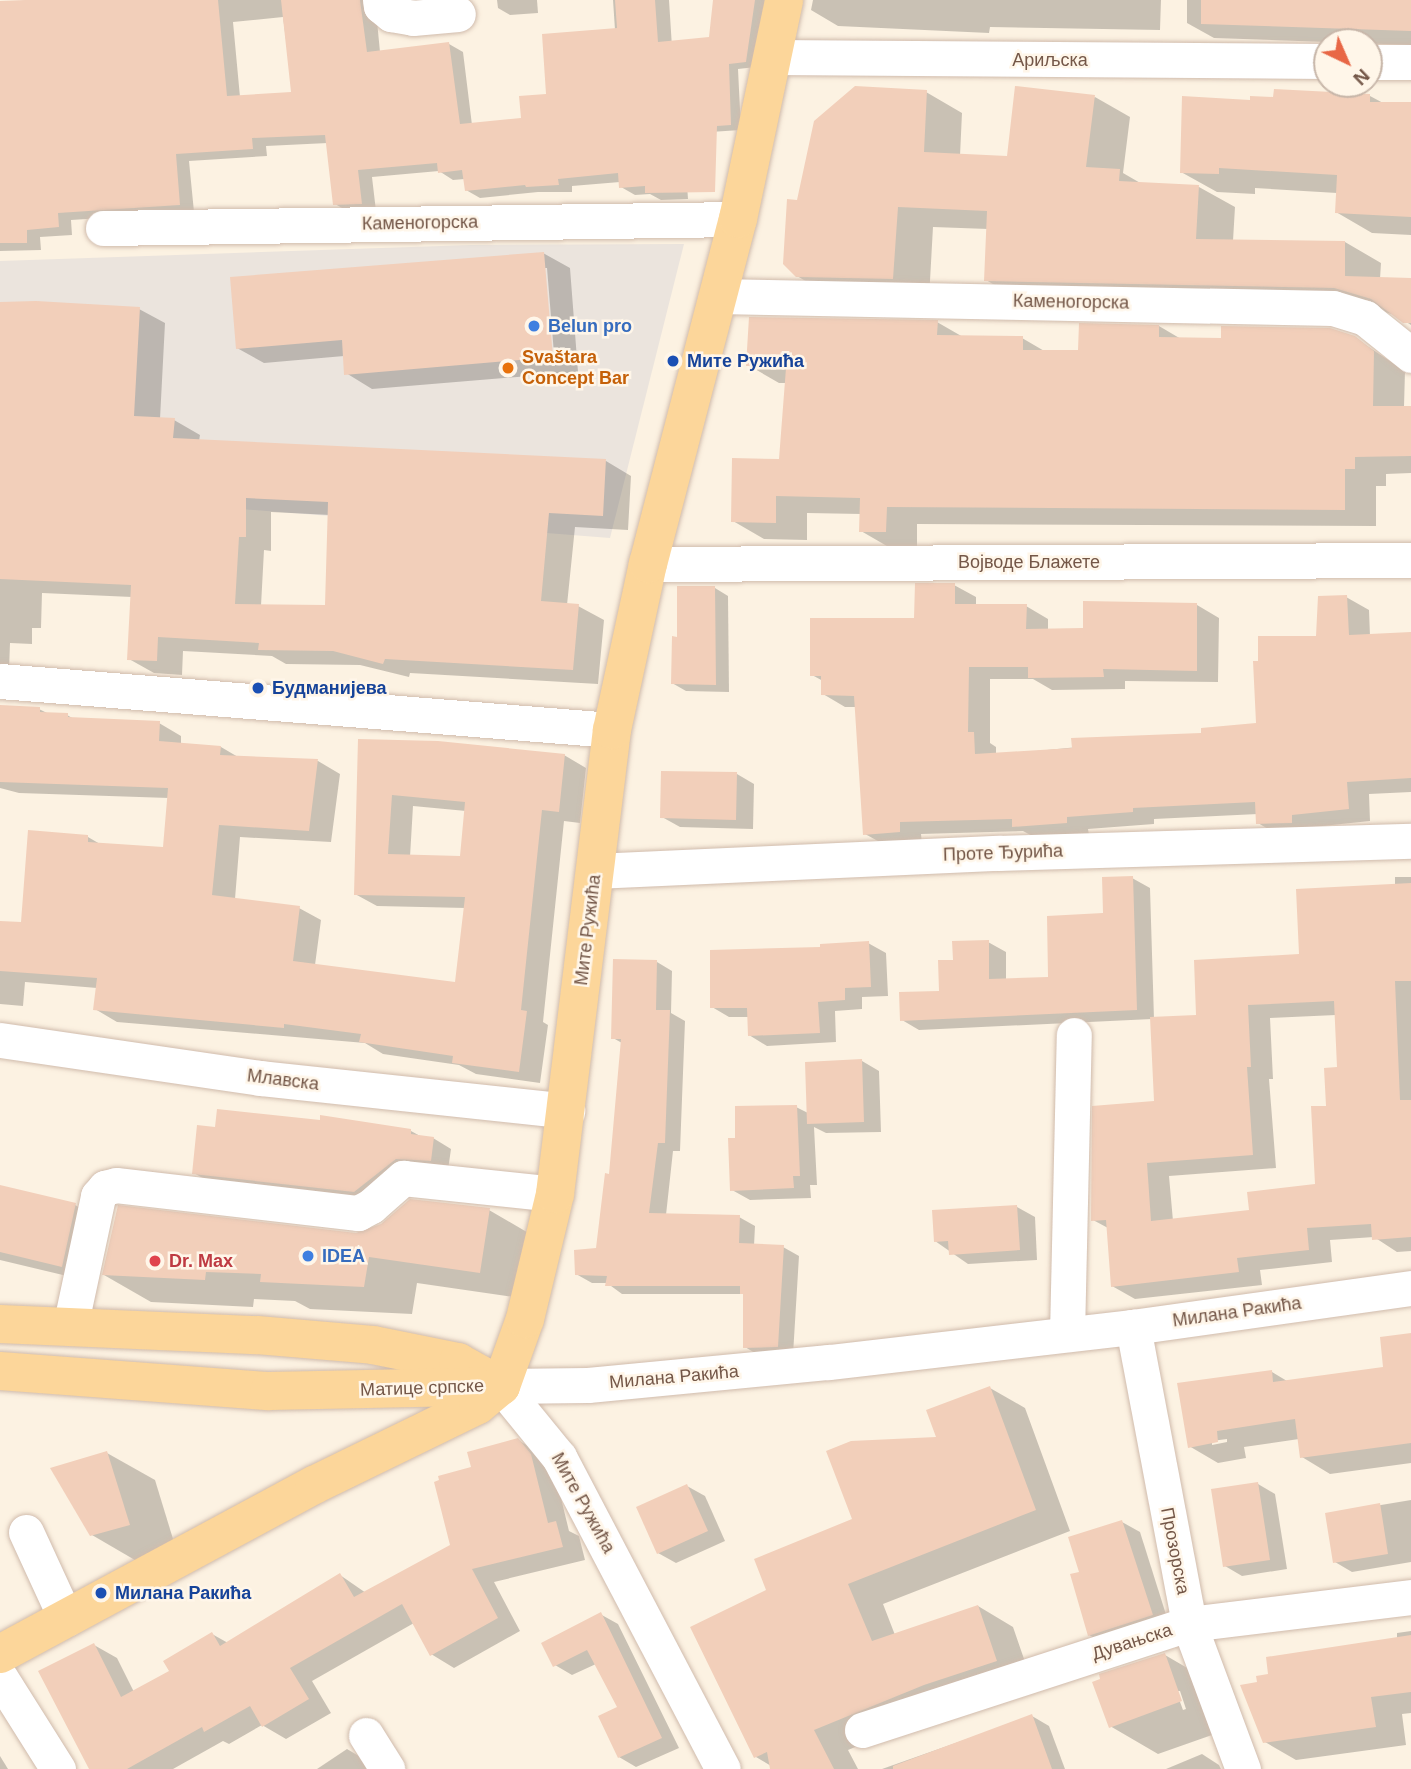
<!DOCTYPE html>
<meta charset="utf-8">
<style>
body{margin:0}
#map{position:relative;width:1411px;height:1769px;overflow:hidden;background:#fcf2e2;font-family:Arial,sans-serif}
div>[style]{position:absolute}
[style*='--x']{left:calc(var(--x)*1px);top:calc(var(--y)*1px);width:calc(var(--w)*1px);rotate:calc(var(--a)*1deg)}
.industrial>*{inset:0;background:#ebe4dd}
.shadow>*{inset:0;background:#0003}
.building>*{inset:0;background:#f2cfba}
.roads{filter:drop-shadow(0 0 2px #d0bbac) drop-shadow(0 0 2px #d0bbac)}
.minor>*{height:35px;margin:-17.5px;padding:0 17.5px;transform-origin:17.5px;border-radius:17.5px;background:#fff}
.major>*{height:38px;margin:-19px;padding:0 19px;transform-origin:19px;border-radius:19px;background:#fcd69a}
.dots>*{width:19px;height:19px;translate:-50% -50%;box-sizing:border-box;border:4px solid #fff6e9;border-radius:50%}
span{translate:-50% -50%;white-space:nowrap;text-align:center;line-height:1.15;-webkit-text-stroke:5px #fff6e9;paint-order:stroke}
.street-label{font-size:18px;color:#745748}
.shop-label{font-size:18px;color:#366cbe;font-weight:700}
.left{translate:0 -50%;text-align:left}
.food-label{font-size:18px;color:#c56008;font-weight:700}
.transit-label{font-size:18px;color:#164399;font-weight:700}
.health-label{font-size:18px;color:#be3a42;font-weight:700}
.north{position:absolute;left:1313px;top:28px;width:70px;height:70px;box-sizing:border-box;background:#fff6e9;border:2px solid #c7b6a9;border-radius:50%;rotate:136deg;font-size:19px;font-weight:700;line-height:28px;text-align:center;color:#745748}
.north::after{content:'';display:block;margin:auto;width:24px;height:32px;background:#e86746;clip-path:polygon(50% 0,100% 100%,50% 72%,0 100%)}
</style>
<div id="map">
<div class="industrial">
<div style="clip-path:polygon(684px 244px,610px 538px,0 490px,0 261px,471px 245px)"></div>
</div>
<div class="shadow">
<div style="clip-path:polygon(evenodd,31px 0,375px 0,380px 52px,449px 44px,463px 52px,472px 125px,523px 119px,615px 30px,613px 0,669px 0,672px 47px,678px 51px,688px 199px,661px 200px,650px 194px,635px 195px,621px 187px,620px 182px,572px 186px,572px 192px,538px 192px,480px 198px,466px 190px,465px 179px,453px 180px,439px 171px,372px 177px,376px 211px,349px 212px,335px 204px,328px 143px,266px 146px,267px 156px,189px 161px,194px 212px,71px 220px,72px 235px,40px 237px,41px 250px,0 251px,0 3px,31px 0,283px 17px,293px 93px,240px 97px,233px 22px,283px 17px)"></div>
<div style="clip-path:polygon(497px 0,537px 0,538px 13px,510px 15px,498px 8px)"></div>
<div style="clip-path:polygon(714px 0,765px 0,756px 67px,738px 69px,741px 130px,710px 132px)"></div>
<div style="clip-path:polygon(813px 0,1161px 0,1160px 30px,990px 27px,989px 33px,838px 26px,811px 10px)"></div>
<div style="clip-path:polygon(1187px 0,1411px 0,1411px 45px,1214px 38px,1187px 23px)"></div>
<div style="clip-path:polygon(926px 92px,962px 113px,960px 156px,1009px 158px,1095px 97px,1130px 117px,1123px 173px,1142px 184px,1199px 187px,1235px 207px,1233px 241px,1345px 242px,1381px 263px,1380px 279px,1411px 280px,1411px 325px,1395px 315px,1371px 308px,1022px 301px,986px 280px,988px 229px,933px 227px,929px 299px,833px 297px,797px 276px,799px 202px)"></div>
<div style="clip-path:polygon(1370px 96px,1385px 104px,1411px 104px,1411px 235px,1372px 233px,1336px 212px,1337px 193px,1255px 188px,1255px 194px,1217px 192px,1181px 172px,1252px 101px)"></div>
<div style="clip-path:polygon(evenodd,543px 253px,570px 268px,578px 372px,372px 389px,346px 373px,344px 356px,264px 363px,237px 348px,543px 253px,543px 268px,547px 268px,555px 366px,552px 366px,543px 268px)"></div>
<div style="clip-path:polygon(evenodd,0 304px,139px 309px,165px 323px,160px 419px,174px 420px,200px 435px,199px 441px,606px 461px,631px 476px,628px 530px,575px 527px,567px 605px,578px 606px,604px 620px,598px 684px,410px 673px,409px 677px,360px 665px,286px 664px,272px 656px,183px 651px,182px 675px,154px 673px,129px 659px,132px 597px,42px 593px,41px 628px,32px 628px,32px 644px,10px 643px,9px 671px,0 671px,0 304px,271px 512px,330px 515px,327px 607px,261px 606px,264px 550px,271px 551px,271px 512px)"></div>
<div style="clip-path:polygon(937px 322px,963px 337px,1022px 338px,1046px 352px,1080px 352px,1159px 326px,1181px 339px,1355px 338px,1405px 371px,1404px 407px,1411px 407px,1411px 473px,1386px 474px,1386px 486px,1376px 486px,1376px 526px,917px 524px,917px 549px,892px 549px,861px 531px,861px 514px,807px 513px,807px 540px,764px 539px,733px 521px,781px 461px,786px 383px,779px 383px,748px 365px)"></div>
<div style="clip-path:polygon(954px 585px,976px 597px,976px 606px,1026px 606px,1048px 619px,1048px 631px,1085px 630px,1197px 605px,1219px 618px,1218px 682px,1125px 681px,1125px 689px,1052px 690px,1033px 679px,990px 679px,990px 743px,996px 747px,996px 755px,1202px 735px,1258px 724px,1346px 597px,1369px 610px,1370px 636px,1411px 634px,1411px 792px,1369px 794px,1370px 821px,1313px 827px,1280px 836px,1258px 823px,1258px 814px,1154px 819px,1154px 824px,1088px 829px,1089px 835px,1036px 838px,1023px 831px,921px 834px,922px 844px,887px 846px,865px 834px,857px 707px,845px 707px,823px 694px,823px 681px,812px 675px,916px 619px)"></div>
<div style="clip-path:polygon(715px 588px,728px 596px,729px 692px,686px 691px,672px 683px,679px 638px)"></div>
<div style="clip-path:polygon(evenodd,0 707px,39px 709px,49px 714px,67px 715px,74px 719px,159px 723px,181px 736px,181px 745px,221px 747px,238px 757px,318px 761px,340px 774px,331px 842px,240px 837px,235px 899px,299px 908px,321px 920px,315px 965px,457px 984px,466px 908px,377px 906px,355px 894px,360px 741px,564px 755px,586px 768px,580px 823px,564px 821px,543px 1022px,548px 1025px,540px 1083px,476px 1074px,459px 1065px,383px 1054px,365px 1043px,117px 1022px,95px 1009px,97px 988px,25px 982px,23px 1006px,0 1004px,0 923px,23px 924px,88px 837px,100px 844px,165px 849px,169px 798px,19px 793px,0 788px,0 707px,413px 806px,466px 811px,462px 858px,410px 857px,413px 806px)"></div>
<div style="clip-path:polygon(737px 774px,754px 784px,753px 829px,680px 827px,662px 817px)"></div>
<div style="clip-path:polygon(evenodd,1395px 877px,1411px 877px,1411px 1251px,1397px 1252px,1374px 1237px,1330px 1240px,1332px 1262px,1260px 1270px,1262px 1285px,1135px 1299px,1112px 1286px,1108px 1228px,1093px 1220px,1156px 1102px,1152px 1019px,919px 1030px,902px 1020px,940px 993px,955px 962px,988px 942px,1006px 952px,1006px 981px,1050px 979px,1132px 878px,1150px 888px,1154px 1019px,1198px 1017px,1301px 955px,1395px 885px,1395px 877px,1336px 1015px,1339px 1068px,1328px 1107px,1317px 1186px,1251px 1211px,1173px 1221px,1169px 1176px,1276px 1168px,1269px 1079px,1273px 1079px,1270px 1018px,1336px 1015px)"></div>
<div style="clip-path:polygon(868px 943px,886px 953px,888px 996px,862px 997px,862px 1009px,835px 1011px,836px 1042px,767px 1046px,749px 1035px,749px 1017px,729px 1017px,712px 1007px,822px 948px)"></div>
<div style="clip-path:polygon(657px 962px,672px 971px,671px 1013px,685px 1021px,680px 1151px,673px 1151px,666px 1215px,739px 1217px,755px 1226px,754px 1246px,783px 1247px,799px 1256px,793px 1355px,760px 1356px,745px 1347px,745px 1294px,622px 1294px,607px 1283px,592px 1283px,576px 1274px,598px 1249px,610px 1176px,622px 1043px,613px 1038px)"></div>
<div style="clip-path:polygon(862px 1061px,879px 1071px,881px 1132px,826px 1133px,814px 1127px,817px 1185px,810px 1185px,811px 1198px,750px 1200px,732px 1190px,737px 1139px,796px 1107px,808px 1113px)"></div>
<div style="clip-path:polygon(322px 1117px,411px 1131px,422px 1137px,433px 1138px,451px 1149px,448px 1170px,372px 1201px,211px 1183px,194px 1173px,217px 1128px,321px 1122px)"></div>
<div style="clip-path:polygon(0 1187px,75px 1205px,101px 1220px,88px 1281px,0 1260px)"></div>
<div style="clip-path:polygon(1017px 1207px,1035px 1217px,1037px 1260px,968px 1264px,935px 1241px)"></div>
<div style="clip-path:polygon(489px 1210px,537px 1238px,528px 1299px,417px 1283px,412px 1314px,310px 1309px,295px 1301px,254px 1299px,253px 1307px,151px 1302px,104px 1275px,356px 1235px,382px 1225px)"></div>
<div style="clip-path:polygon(evenodd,1411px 1335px,1411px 1463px,1330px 1474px,1302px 1457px,1299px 1439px,1244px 1447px,1246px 1458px,1218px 1463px,1189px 1446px,1272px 1372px,1287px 1381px,1385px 1368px,1411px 1335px,1227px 1439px,1227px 1442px,1212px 1445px,1212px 1441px,1227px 1439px)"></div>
<div style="clip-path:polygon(990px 1388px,1025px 1408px,1070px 1531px,883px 1604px,895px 1635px,978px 1606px,1013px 1627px,1032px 1682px,960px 1704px,848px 1750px,858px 1769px,776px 1769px,756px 1757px,768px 1591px,854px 1520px)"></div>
<div style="clip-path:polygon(518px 1440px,541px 1454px,554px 1469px,569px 1531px,579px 1536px,585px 1560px,494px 1582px,520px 1631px,454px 1668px,431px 1654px,414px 1623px,312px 1681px,331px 1713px,286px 1739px,262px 1725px,229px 1744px,223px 1741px,173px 1769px,92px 1769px,94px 1645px,117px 1658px,134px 1692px,171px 1672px,212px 1634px,228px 1643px,340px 1575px,366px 1593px,452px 1545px,473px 1468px)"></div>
<div style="clip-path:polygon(107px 1453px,155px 1480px,177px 1552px,140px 1563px,92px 1535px)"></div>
<div style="clip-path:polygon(1258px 1484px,1275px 1494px,1287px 1569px,1242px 1576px,1225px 1566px)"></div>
<div style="clip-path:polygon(687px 1486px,705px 1496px,725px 1541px,676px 1563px,658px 1553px)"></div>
<div style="clip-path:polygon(1411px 1500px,1411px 1562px,1352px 1572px,1335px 1562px,1327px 1514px)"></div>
<div style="clip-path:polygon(1122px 1522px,1140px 1532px,1169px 1624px,1107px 1645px,1089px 1635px,1081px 1573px)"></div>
<div style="clip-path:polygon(600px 1614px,618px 1624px,679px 1748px,636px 1767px,619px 1757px,619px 1708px,596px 1664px,572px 1675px,555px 1665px)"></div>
<div style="clip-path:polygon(1411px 1631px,1411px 1713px,1402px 1714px,1406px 1745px,1296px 1760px,1265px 1742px,1259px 1684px,1397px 1639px,1397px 1633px)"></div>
<div style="clip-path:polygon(evenodd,1165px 1655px,1213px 1683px,1229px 1729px,1158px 1754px,1110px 1726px,1165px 1655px,1176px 1691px,1180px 1691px,1186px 1709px,1183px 1710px,1176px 1691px)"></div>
<div style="clip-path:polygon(1032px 1716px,1049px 1726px,1065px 1769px,882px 1769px)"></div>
<div style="clip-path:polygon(347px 1749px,369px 1762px,374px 1769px,317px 1769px)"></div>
<div style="clip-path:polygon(1202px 1754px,1219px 1765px,1221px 1769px,1166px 1769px)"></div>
<div style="clip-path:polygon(0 1756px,8px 1769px,0 1769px)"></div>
</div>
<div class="building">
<div style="clip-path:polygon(26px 0,218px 0,227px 96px,291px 92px,281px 0,360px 0,367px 52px,449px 42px,460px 124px,521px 118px,519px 96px,546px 94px,542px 34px,617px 28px,615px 0,655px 0,658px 42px,709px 37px,713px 0,755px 0,746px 62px,729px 64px,731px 125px,717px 126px,715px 192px,645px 193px,645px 186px,619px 188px,618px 173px,558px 179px,559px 185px,526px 187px,525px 185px,465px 191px,462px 170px,438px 173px,437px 163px,358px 170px,362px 204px,333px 205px,325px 135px,252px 138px,253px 149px,176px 154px,180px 205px,58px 213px,59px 227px,27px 230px,27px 243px,0 243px,0 1px)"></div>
<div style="clip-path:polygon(1201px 0,1411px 0,1411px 31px,1201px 24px)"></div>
<div style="clip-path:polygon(855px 86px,927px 90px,924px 152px,1007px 156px,1015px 86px,1095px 95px,1086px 167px,1120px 169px,1119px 181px,1199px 185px,1196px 239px,1345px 241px,1345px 276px,1411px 278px,1411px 323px,1403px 323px,1371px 299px,1334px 288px,984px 281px,987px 211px,898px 207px,893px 279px,796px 277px,783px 264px,787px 199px,797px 200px,814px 121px)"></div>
<div style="clip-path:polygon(1274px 89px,1370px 94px,1370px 102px,1411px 102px,1411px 217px,1335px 213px,1337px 175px,1219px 168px,1219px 174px,1180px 173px,1182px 96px,1250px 100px,1250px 96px,1273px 97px)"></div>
<div style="clip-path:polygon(544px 252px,553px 357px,344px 375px,342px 340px,236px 349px,230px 277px)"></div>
<div style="clip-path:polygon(evenodd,36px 301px,140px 307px,134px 416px,175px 418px,173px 438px,606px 459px,603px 516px,549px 513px,541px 601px,579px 604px,573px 670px,385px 659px,383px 664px,333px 651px,258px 650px,259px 643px,158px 637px,157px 661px,127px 660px,131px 585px,0 579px,0 302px,36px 301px,246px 498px,328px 502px,325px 605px,235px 604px,239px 537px,246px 537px,246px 498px)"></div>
<div style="clip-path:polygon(749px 317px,938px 320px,937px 335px,1023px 336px,1023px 350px,1078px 350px,1079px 323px,1159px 325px,1159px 337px,1221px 338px,1221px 326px,1330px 328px,1355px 336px,1374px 351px,1373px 406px,1411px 406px,1411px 456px,1355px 457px,1355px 469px,1345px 469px,1345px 510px,887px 507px,886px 532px,859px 532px,860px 498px,776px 496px,776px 523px,731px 522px,732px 458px,779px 459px,786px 368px,746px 366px)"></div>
<div style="clip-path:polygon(915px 583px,955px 583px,955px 604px,1027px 604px,1026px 629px,1083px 628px,1083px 601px,1197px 603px,1197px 671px,1103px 669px,1104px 677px,1028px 678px,1028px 667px,969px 667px,968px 732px,974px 732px,975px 754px,1072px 748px,1071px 738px,1201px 733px,1201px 728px,1256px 723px,1253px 661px,1258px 661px,1258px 636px,1316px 636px,1318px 596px,1347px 595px,1349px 635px,1411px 632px,1411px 778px,1347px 782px,1349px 809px,1292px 815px,1292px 823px,1256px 824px,1255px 802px,1133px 808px,1133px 812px,1067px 817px,1067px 823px,1012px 827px,1012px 819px,900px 822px,900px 832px,863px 835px,854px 696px,821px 695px,821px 676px,810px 676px,810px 618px,914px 618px)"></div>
<div style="clip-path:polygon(677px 586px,715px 586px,716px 685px,671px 684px,672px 636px,677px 637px)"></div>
<div style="clip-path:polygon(evenodd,0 705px,40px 707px,40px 712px,68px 713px,68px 717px,160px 721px,159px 741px,221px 746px,220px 755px,318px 759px,309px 831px,219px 825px,212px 895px,300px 906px,293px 961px,455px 982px,465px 897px,354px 895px,358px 739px,438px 741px,565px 754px,559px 812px,542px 810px,521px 1010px,527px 1011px,519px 1072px,452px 1063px,453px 1056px,359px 1042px,361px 1034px,284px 1024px,284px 1028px,93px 1010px,97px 978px,0 971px,0 921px,21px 922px,28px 830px,88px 835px,88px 842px,163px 847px,168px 788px,0 782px,0 705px,392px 795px,465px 802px,460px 856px,388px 854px,392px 795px)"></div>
<div style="clip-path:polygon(661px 771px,737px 772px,736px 820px,660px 818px)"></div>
<div style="clip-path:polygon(1133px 876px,1137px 1010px,900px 1021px,899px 992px,939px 991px,938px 960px,953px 960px,952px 941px,989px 940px,989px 979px,1048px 977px,1047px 916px,1103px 913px,1102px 877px)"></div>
<div style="clip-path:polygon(evenodd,1411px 883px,1411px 981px,1395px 981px,1400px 1100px,1411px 1100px,1411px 1237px,1372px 1240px,1371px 1224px,1307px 1228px,1309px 1250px,1237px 1258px,1239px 1272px,1111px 1287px,1106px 1220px,1091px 1221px,1092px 1106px,1154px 1101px,1150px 1017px,1196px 1015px,1194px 960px,1299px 954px,1296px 889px,1411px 883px,1334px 1001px,1337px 1067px,1324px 1068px,1326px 1106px,1311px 1106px,1315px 1184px,1247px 1192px,1249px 1210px,1151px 1221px,1147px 1163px,1253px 1155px,1247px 1067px,1251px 1067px,1248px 1005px,1334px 1001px)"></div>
<div style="clip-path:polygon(869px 941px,871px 987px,845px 988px,845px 1000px,818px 1002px,820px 1033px,748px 1036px,747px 1008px,710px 1008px,710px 950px,820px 947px,820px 944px)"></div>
<div style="clip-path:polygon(613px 959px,657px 960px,656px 1010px,670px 1010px,665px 1143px,658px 1143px,649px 1213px,740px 1215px,739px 1243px,784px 1245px,778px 1347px,743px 1348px,743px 1294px,740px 1294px,740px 1286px,605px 1286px,607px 1276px,575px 1275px,574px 1250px,596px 1248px,605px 1173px,609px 1174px,621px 1039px,611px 1039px)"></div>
<div style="clip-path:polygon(862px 1059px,864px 1122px,807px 1124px,805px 1062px)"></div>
<div style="clip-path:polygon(797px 1105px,800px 1176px,793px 1176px,794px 1188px,730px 1191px,728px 1138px,735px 1138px,735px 1106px)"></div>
<div style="clip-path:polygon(217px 1109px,320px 1120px,320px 1115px,411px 1129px,411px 1134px,434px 1137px,431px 1161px,396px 1159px,354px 1192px,192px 1174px,197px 1125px,215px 1127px)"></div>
<div style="clip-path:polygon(0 1185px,76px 1203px,62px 1267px,0 1252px)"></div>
<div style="clip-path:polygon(410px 1199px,490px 1208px,480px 1273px,369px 1257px,364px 1287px,260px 1282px,261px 1274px,206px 1272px,205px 1280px,102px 1275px,118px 1205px,356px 1233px,381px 1224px)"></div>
<div style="clip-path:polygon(1017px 1205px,1020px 1250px,949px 1255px,948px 1241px,934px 1242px,932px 1210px)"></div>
<div style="clip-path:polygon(1411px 1333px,1411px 1443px,1300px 1458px,1295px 1419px,1217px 1431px,1218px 1442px,1188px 1448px,1177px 1383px,1272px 1370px,1273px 1382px,1383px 1367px,1380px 1337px)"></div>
<div style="clip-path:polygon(990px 1386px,1036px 1510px,848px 1584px,872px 1641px,978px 1605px,997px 1661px,924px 1685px,814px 1730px,834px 1769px,770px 1769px,767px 1752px,754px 1758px,690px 1627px,766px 1590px,754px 1559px,852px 1519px,826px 1451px,851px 1441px,936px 1437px,926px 1410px)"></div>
<div style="clip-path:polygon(518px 1438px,531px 1454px,548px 1523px,556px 1521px,563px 1547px,472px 1569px,498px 1618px,430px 1656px,402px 1604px,290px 1668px,309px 1699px,262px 1727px,250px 1706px,204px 1732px,202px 1727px,127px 1769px,89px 1769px,38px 1671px,94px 1643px,121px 1697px,169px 1671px,163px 1661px,212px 1632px,220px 1646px,340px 1573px,354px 1597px,450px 1545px,434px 1482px,439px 1480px,438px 1476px,471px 1467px,467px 1452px)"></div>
<div style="clip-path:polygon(107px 1451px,130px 1525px,90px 1536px,50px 1468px)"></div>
<div style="clip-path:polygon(1258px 1482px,1270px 1560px,1223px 1567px,1211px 1489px)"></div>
<div style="clip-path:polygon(687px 1484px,708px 1531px,657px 1554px,636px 1507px)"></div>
<div style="clip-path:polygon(1380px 1503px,1388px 1554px,1333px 1563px,1325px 1513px)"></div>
<div style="clip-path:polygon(1122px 1520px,1153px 1615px,1088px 1636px,1070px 1574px,1079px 1572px,1068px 1537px)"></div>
<div style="clip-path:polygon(601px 1612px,662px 1738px,618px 1758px,598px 1716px,617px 1707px,587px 1650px,553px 1667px,541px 1643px)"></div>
<div style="clip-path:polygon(1411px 1635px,1411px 1692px,1371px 1697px,1376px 1727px,1263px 1743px,1240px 1685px,1257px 1682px,1256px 1676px,1268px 1674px,1266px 1657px)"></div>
<div style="clip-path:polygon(1165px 1653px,1182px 1701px,1109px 1728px,1092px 1682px,1100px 1679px,1099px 1674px)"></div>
<div style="clip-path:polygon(1032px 1714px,1052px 1769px,893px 1769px,893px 1766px)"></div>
</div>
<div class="roads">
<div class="minor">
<div style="--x:380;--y:0;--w:6;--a:81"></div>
<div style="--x:381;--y:6;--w:13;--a:39"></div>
<div style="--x:391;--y:14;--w:22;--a:10"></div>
<div style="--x:413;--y:18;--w:45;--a:-5.1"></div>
<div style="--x:773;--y:57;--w:554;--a:0.41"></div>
<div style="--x:1369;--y:62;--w:42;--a:0"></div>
<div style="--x:103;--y:228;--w:635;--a:-0.81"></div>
<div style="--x:717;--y:296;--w:616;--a:1.12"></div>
<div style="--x:1333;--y:308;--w:34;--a:17"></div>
<div style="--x:1365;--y:318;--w:59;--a:38.8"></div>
<div style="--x:648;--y:564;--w:763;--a:-0.3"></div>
<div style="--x:0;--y:681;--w:614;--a:4.58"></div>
<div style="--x:595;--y:871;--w:403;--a:-2.6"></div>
<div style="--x:998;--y:853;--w:413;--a:-1.7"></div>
<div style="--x:0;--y:1040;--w:263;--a:8.3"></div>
<div style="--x:260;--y:1078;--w:309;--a:6.1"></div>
<div style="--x:70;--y:1327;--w:134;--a:-77.9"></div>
<div style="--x:98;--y:1196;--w:11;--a:-49"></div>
<div style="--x:105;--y:1188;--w:11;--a:-15"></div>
<div style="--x:116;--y:1185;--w:244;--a:6.6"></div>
<div style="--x:358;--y:1213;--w:15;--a:-28"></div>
<div style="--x:371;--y:1206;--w:43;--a:-41.2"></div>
<div style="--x:403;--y:1178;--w:153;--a:6"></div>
<div style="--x:1133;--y:1327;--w:302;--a:79.3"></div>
<div style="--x:1189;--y:1624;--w:155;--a:69.6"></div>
<div style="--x:1067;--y:1334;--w:299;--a:-88.7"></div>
<div style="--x:501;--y:1386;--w:87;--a:-0.7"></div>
<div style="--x:588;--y:1385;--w:242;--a:-5.5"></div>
<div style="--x:829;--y:1362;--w:306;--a:-6.6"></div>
<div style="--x:1133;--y:1327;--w:281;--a:-8"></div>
<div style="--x:501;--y:1386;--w:92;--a:50.8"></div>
<div style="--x:559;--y:1457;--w:352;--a:62.3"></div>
<div style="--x:26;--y:1532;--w:96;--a:65.3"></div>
<div style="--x:0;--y:1677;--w:109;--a:57.8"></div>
<div style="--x:862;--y:1730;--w:344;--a:-18"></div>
<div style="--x:1189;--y:1624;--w:224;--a:-6.9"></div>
<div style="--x:366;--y:1735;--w:40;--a:58"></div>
</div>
<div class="major">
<div style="--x:0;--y:1324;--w:257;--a:2.5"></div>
<div style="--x:257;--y:1335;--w:116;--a:4.9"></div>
<div style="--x:373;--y:1345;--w:87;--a:11.3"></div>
<div style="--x:458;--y:1362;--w:49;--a:29.2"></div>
<div style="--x:0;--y:1371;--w:270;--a:4.3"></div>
<div style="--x:269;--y:1391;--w:232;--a:-1.2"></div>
<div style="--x:0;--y:1654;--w:357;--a:-28.3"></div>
<div style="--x:314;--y:1485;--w:182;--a:-26"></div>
<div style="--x:478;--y:1405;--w:30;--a:-40"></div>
<div style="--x:501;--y:1386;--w:71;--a:-70.3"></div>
<div style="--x:525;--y:1319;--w:129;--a:-76.5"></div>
<div style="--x:555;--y:1194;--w:467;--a:-83"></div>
<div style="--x:612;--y:730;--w:170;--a:-77.8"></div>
<div style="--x:648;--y:564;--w:357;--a:-75.4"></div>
<div style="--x:738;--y:219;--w:224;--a:-78.1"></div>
</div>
</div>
<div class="dots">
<div style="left:534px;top:326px;background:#3f7fe0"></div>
<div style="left:673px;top:361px;background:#1a4fb4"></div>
<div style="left:508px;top:368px;background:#e8710a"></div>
<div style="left:258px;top:688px;background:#1a4fb4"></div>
<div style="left:308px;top:1256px;background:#3f7fe0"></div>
<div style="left:155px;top:1261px;background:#e0444e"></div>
<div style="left:101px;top:1593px;background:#1a4fb4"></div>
</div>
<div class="street-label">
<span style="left:1050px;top:60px">Ариљска</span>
<span style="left:420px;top:223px;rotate:-1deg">Каменогорска</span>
<span style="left:1071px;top:302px;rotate:1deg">Каменогорска</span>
<span style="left:1029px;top:562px">Војводе Блажете</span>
<span style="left:1003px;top:853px;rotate:-2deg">Проте Ђурића</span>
<span style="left:588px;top:930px;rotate:-83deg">Мите Ружића</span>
<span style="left:283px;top:1080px;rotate:7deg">Млавска</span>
<span style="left:1237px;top:1312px;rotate:-8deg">Милана Ракића</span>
<span style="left:674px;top:1377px;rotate:-5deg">Милана Ракића</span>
<span style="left:422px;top:1388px;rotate:-2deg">Матице српске</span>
<span style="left:583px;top:1503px;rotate:61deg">Мите Ружића</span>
<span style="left:1175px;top:1551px;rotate:79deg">Прозорска</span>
<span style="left:1132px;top:1642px;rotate:-18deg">Дувањска</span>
</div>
<div class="shop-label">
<span class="left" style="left:548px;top:326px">Belun pro</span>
<span class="left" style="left:322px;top:1256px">IDEA</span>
</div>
<div class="food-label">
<span class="left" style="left:522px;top:368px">Svaštara<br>Concept Bar</span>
</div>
<div class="transit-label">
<span class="left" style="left:687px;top:361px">Мите Ружића</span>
<span class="left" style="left:272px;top:688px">Будманијева</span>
<span class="left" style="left:115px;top:1593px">Милана Ракића</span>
</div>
<div class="health-label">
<span class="left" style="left:169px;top:1261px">Dr. Max</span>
</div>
<div class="north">N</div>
</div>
